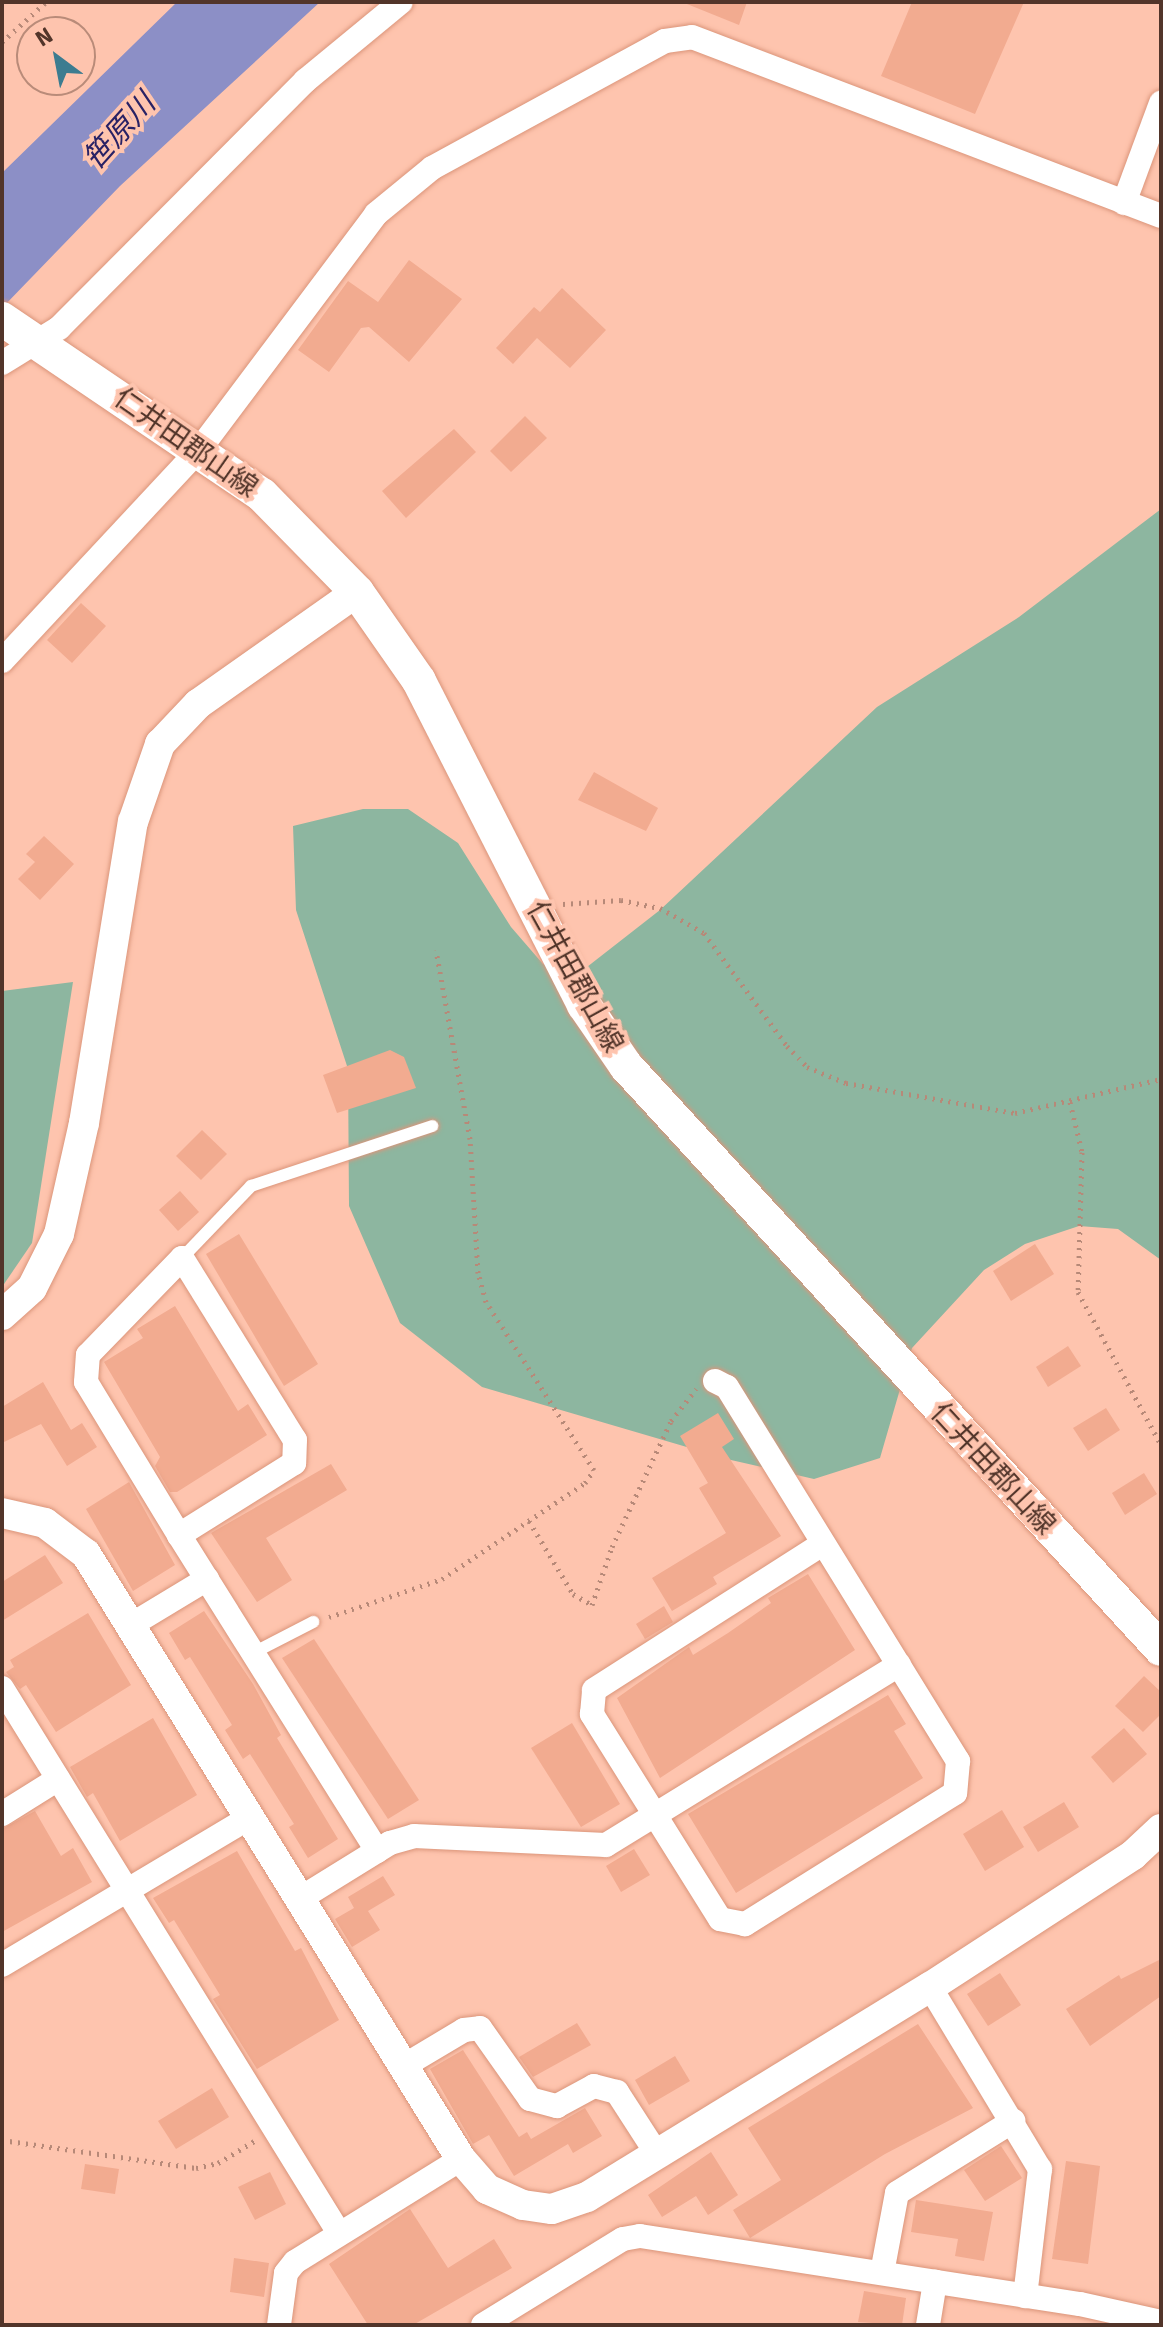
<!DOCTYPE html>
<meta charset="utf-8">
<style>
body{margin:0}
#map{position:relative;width:1163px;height:2327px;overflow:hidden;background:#fec4ae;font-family:Signika,"Noto Sans JP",sans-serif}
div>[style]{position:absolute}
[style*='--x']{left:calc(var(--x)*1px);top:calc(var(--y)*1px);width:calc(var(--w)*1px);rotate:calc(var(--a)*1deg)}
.green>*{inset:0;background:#8db6a0}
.water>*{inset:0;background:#8c8fc6}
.building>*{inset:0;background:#f2ab90}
.path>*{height:5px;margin-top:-2.5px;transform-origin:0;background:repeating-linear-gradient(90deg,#b78978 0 2px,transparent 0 8px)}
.roads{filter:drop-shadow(0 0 2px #db957a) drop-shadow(0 0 2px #db957a)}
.service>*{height:12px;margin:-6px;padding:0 6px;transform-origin:6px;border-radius:6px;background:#fff}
.minor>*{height:24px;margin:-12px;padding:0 12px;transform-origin:12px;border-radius:12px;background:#fff}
.tertiary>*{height:30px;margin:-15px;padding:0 15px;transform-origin:15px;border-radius:15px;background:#fff}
.secondary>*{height:34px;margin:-17px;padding:0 17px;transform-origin:17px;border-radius:17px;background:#fff}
span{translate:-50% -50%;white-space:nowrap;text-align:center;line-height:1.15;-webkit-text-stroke:8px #fec4ae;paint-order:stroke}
.street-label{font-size:28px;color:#52352a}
.water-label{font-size:30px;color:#292265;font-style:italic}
.frame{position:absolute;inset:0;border:4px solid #52352a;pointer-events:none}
.north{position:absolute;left:16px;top:16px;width:80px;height:80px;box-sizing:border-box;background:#fec4ae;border:2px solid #b98b79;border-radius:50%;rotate:328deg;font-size:22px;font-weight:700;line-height:32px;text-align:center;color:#52352a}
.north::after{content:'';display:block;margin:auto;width:28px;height:36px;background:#3c7c90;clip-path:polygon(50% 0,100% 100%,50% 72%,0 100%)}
</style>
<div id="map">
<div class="green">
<div style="clip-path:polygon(1161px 509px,1161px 1260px,1118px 1229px,1079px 1226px,1025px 1244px,984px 1270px,912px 1348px,880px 1458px,814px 1479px,731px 1460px,482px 1387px,400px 1323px,349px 1206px,348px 1069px,296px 910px,293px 826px,363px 809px,408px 809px,458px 843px,511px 927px,543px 964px,578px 974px,660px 910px,877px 707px,1019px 617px)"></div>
<div style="clip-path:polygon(73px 982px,32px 1243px,2px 1287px,2px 991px)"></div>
</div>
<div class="water">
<div style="clip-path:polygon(177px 2px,320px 2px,120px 186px,2px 308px,2px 173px)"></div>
</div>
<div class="building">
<div style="clip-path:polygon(682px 2px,747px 2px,739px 25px)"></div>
<div style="clip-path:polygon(912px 2px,1024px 2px,975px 114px,881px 76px)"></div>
<div style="clip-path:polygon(409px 260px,462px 299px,409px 362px,369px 327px,361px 328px,329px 372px,298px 350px,348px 281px,378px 302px)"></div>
<div style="clip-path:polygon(562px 288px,606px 330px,570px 368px,537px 338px,513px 364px,496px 348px,534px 307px,540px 312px)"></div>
<div style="clip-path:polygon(525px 416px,547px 438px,511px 472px,490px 451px)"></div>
<div style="clip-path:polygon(454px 429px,476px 452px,406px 518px,382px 491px)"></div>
<div style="clip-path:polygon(81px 603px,106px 626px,72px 663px,47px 640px)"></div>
<div style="clip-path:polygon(594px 772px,658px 808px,646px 831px,578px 800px)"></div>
<div style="clip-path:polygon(44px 836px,74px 864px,40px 900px,18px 879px,35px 862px,26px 854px)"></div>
<div style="clip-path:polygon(390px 1050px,404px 1057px,416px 1088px,337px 1113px,323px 1075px)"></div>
<div style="clip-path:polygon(202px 1130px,227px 1154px,201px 1180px,176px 1156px)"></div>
<div style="clip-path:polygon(180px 1191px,199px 1212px,178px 1231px,159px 1210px)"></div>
<div style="clip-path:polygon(239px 1234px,318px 1364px,284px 1386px,206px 1254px)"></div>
<div style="clip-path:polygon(1035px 1244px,1054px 1274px,1011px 1301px,993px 1271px)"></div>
<div style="clip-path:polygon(175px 1306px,238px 1411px,248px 1404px,267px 1435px,177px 1492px,170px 1492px,155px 1466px,160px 1457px,104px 1362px,143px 1338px,137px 1329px)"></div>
<div style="clip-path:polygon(1068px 1346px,1081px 1366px,1048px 1387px,1036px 1367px)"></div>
<div style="clip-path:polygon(43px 1382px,71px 1430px,82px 1423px,97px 1447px,67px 1466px,41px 1424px,2px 1443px,2px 1407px)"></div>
<div style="clip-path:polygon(1106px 1408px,1120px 1430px,1088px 1451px,1073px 1428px)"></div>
<div style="clip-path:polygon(718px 1413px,734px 1439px,722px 1447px,781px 1536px,713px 1577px,717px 1584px,672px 1611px,652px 1578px,726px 1533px,699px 1488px,708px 1483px,680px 1436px)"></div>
<div style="clip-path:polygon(331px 1464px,347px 1490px,266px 1538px,292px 1580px,257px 1602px,211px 1533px)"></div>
<div style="clip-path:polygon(1144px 1473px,1157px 1494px,1125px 1515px,1112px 1493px)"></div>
<div style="clip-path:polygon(129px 1482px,175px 1565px,133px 1591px,86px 1509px)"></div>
<div style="clip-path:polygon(45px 1555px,63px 1583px,2px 1621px,2px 1582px)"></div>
<div style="clip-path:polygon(808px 1574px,855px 1650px,660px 1778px,617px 1698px,689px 1647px,693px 1655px,728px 1633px,771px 1603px,768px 1598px)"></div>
<div style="clip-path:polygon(664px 1606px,673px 1622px,645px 1639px,636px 1624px)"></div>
<div style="clip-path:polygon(204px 1611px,253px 1684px,281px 1735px,277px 1738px,338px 1839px,308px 1858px,289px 1827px,294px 1824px,250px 1754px,243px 1759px,225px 1730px,232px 1725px,190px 1657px,185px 1660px,169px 1633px)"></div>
<div style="clip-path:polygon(88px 1613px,131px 1685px,56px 1732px,26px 1685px,20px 1689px,6px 1672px,14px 1667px,10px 1660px)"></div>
<div style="clip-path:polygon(314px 1639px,419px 1800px,388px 1819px,282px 1658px)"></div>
<div style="clip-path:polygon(1144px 1676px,1161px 1692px,1161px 1714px,1143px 1732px,1115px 1706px)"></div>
<div style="clip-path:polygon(888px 1695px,906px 1724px,894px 1731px,923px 1778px,736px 1893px,688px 1814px)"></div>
<div style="clip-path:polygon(153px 1718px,197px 1795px,120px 1841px,93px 1793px,87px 1797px,70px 1767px)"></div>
<div style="clip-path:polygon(572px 1723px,620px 1804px,581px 1827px,531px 1748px)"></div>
<div style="clip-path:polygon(1124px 1728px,1147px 1754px,1113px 1783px,1091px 1757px)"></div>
<div style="clip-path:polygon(1064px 1802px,1079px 1827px,1038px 1852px,1023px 1827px)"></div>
<div style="clip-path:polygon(1002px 1810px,1024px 1847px,985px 1871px,963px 1834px)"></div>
<div style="clip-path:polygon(35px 1811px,61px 1856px,73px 1848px,92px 1882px,2px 1932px,2px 1829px)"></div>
<div style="clip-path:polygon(634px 1849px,650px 1875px,621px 1892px,606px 1866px)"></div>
<div style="clip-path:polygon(237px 1851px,295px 1951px,301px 1948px,339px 2020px,257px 2069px,213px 1999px,220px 1995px,174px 1920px,169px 1923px,153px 1898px)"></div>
<div style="clip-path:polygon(383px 1876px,395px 1895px,368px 1911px,380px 1930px,352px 1947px,335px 1919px,354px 1908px,348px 1897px)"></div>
<div style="clip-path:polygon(1161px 1959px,1161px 1996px,1090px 2046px,1066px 2009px,1119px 1975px,1121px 1979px)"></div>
<div style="clip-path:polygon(1000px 1973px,1021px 2005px,988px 2026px,967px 1994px)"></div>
<div style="clip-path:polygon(577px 2023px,591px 2045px,533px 2077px,519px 2057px)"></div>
<div style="clip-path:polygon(918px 2024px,973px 2108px,885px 2154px,750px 2238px,733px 2210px,781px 2180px,748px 2128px)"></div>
<div style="clip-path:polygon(463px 2050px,519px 2137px,527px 2132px,531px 2139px,585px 2108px,602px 2136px,573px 2153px,568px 2144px,514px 2176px,489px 2135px,473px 2144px,430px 2069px)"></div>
<div style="clip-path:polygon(675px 2056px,690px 2081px,649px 2105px,635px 2080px)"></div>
<div style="clip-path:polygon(212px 2088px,229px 2117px,176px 2149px,158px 2121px)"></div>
<div style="clip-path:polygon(1001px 2146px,1022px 2178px,985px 2201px,964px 2170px)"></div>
<div style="clip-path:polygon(711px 2152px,738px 2195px,708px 2215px,696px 2196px,662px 2217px,648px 2195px)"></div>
<div style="clip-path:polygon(1066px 2161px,1100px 2166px,1088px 2264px,1052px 2259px)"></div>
<div style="clip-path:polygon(85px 2164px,119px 2169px,115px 2194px,81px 2189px)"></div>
<div style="clip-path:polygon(270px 2172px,286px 2204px,255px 2220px,238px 2187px)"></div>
<div style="clip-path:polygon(916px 2200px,993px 2212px,984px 2261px,955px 2256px,958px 2239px,911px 2232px)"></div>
<div style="clip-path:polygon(410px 2209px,448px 2268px,494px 2239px,512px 2268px,413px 2325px,368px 2325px,329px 2264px)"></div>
<div style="clip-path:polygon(234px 2258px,269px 2263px,264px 2297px,230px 2292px)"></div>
<div style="clip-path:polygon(864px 2291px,906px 2298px,902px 2325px,858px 2322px)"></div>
</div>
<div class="path">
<div style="--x:2;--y:42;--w:59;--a:-42.3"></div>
<div style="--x:563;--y:904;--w:58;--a:-3.9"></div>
<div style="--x:621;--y:900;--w:40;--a:12"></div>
<div style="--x:660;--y:908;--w:51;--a:29.6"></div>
<div style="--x:704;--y:933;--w:140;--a:53.7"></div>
<div style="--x:787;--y:1046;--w:29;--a:46"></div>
<div style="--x:807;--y:1067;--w:42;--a:22.3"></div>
<div style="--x:846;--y:1083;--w:172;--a:10.1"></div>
<div style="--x:1015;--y:1113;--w:150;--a:-13.1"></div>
<div style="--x:1070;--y:1102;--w:51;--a:76.5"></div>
<div style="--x:1082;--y:1152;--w:140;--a:91.6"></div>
<div style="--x:1078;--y:1292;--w:174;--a:61.5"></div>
<div style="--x:529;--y:1521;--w:85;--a:58.9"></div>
<div style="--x:573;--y:1594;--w:22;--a:30"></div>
<div style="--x:592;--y:1605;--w:61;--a:-71"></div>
<div style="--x:612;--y:1547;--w:139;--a:-64.9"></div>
<div style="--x:671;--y:1421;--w:41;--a:-52"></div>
<div style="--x:329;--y:1617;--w:119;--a:-18.6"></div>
<div style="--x:442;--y:1579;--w:172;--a:-33.9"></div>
<div style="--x:585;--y:1483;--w:16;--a:-55"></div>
<div style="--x:594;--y:1470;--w:200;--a:-122.7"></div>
<div style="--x:486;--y:1302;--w:30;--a:-105"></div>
<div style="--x:478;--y:1273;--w:134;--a:-93.4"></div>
<div style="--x:470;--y:1139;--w:192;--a:-100.2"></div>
<div style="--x:2;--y:2140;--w:196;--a:8.2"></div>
<div style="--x:196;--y:2168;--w:23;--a:-13"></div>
<div style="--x:218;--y:2163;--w:44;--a:-31.2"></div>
</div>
<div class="roads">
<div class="service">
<div style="--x:182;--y:1258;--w:100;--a:-46.2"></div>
<div style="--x:251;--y:1186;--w:191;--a:-18.3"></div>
<div style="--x:253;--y:1653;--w:68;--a:-27.3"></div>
</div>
<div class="minor">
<div style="--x:1124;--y:203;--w:107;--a:-69.7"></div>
<div style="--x:2;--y:363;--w:67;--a:-31.6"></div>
<div style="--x:59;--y:328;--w:349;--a:-45.1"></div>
<div style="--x:305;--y:81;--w:124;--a:-39.5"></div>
<div style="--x:2;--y:661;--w:289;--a:-47"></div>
<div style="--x:199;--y:450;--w:295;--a:-53.1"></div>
<div style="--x:376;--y:214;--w:72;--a:-39.4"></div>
<div style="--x:432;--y:168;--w:265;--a:-28.6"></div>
<div style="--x:665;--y:41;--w:27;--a:-8"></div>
<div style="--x:692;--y:37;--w:502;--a:20.89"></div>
<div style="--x:715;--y:1381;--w:13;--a:27"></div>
<div style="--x:727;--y:1387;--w:440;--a:58.3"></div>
<div style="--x:958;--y:1761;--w:32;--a:95"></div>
<div style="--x:955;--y:1793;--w:248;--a:148"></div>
<div style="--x:745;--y:1924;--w:25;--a:-169"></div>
<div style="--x:720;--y:1919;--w:242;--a:-122"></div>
<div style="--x:592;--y:1714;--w:24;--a:-85"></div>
<div style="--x:594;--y:1690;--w:271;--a:-32.6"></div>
<div style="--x:179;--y:1535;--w:179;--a:-121.3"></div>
<div style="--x:86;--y:1382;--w:27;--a:-86"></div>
<div style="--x:88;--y:1355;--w:135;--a:-45.9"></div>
<div style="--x:182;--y:1258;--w:214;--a:58.2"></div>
<div style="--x:295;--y:1440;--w:23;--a:92"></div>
<div style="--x:294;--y:1463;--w:136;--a:147.9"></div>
<div style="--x:179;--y:1535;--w:373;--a:57.9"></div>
<div style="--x:131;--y:1625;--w:89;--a:-31.2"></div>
<div style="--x:2;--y:1688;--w:641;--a:58.27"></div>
<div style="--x:2;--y:1814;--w:66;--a:-32"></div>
<div style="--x:301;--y:1898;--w:105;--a:-31.7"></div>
<div style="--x:390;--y:1843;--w:25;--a:-16"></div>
<div style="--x:414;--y:1836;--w:192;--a:2.7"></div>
<div style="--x:606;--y:1845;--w:344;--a:-31.6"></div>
<div style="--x:2;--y:1965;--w:289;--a:-30.8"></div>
<div style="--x:930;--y:1987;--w:213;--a:58.9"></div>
<div style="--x:1040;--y:2169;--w:128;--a:96.7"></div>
<div style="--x:402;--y:2067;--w:72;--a:-30.8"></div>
<div style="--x:464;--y:2030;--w:16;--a:-7"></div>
<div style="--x:480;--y:2028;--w:87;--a:54.8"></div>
<div style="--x:530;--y:2099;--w:28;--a:15"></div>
<div style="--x:557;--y:2106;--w:42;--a:-28.4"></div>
<div style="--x:594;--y:2086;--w:24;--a:15"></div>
<div style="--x:617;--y:2092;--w:74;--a:57.2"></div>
<div style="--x:882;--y:2273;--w:81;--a:-79.4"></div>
<div style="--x:897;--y:2193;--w:137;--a:-31.8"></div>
<div style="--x:279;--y:2325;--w:52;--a:-82.3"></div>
<div style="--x:286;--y:2273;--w:14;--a:-51"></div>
<div style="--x:295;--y:2262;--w:195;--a:-31.8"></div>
<div style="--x:483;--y:2325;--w:164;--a:-31.6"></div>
<div style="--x:623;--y:2239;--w:17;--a:-10"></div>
<div style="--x:640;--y:2236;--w:445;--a:8.8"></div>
<div style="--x:1080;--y:2304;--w:83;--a:12.5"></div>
<div style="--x:928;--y:2325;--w:44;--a:-80.8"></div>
</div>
<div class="tertiary">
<div style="--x:2;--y:1315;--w:40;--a:-42"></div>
<div style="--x:32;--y:1288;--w:60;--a:-63.4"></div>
<div style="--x:59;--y:1234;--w:114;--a:-77.3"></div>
<div style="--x:84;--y:1123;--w:305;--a:-80.8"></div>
<div style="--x:133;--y:822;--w:83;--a:-70.9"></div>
<div style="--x:160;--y:744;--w:55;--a:-46.5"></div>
<div style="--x:198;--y:704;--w:194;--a:-35.2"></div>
<div style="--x:2;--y:1513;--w:44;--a:13.1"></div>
<div style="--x:45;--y:1523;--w:51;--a:37.1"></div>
<div style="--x:86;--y:1554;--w:712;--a:58.21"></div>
<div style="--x:461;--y:2159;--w:40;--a:49"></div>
<div style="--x:487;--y:2189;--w:39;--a:24"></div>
<div style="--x:523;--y:2205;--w:29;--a:8"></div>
<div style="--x:552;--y:2209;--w:37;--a:-19"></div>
<div style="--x:587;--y:2197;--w:402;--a:-31.5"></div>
<div style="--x:930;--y:1987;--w:242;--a:-33"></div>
<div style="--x:1133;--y:1855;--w:38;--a:-43"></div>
</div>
<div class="secondary">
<div style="--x:2;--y:319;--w:314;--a:34.1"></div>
<div style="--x:262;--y:495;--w:136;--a:45.6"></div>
<div style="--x:357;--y:592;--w:108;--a:55.1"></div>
<div style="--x:419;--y:681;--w:364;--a:63"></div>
<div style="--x:584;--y:1005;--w:74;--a:55.5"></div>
<div style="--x:626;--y:1066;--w:791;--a:47.46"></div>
</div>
</div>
<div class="street-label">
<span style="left:186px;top:443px;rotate:35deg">仁井田郡山線</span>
<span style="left:575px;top:977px;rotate:61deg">仁井田郡山線</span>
<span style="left:993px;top:1469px;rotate:47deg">仁井田郡山線</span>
</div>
<div class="water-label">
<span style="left:120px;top:132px;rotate:-48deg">笹原川</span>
</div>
<div class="frame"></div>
<div class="north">N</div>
</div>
